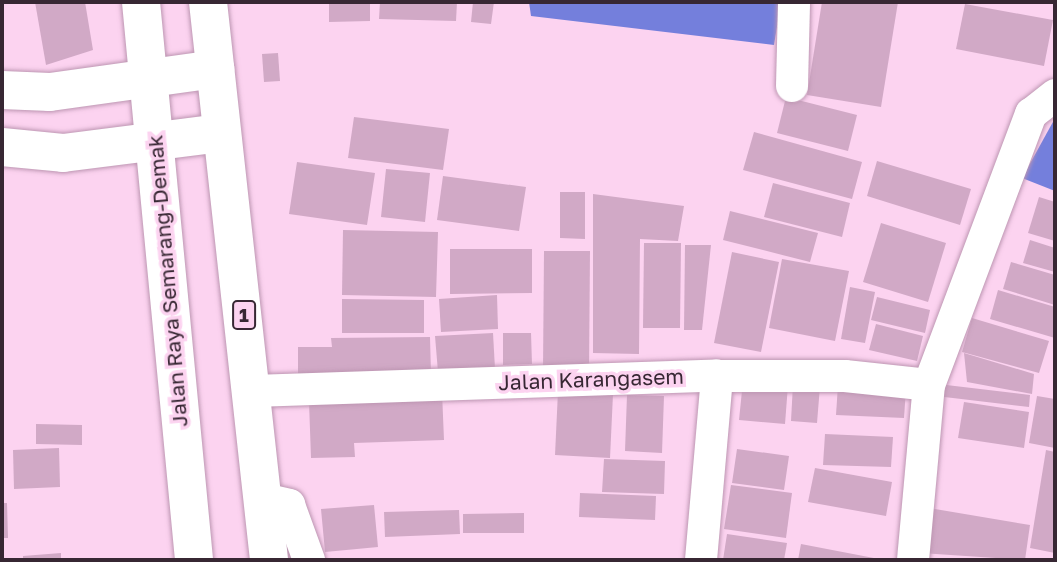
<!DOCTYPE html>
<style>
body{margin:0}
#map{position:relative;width:1057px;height:562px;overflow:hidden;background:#fcd3f0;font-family:"Golos Text",sans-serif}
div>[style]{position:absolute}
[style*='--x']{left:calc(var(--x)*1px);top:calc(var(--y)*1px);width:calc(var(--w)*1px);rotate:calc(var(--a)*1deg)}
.water>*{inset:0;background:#747fdc}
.building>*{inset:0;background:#d1a9c6}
.roads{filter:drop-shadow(0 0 2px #bd96b2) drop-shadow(0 0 2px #bd96b2)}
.street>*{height:32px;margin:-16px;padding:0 16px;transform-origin:16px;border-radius:16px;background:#fff}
.secondary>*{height:38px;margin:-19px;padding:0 19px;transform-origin:19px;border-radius:19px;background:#fff}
.highway>*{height:38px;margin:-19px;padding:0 19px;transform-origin:19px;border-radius:19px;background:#fff}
span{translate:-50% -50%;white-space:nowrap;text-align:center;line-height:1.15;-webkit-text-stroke:7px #fcd3f0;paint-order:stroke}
.shield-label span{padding:2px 5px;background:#fcd3f0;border:2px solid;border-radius:5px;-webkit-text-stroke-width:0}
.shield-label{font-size:19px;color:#372733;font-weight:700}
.street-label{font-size:21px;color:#372733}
.frame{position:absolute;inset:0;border:4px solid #372733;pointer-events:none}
</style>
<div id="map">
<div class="water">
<div style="clip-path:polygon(529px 2px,781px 2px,774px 45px,531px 16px)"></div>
<div style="clip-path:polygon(1054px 120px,1055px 121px,1055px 191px,1022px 178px)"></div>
</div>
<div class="building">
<div style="clip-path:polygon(35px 2px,85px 2px,93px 50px,46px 65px)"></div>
<div style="clip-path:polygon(329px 2px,370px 2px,370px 21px,329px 22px)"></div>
<div style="clip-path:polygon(380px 2px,457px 2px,456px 21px,379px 19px)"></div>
<div style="clip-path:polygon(473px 2px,494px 2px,491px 24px,471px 22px)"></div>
<div style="clip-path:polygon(822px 2px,898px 2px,881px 107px,807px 95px)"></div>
<div style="clip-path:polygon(965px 4px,1053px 20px,1044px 66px,956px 49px)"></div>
<div style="clip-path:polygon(278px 53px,280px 81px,264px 82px,262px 54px)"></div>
<div style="clip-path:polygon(786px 97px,857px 115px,848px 151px,777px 133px)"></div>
<div style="clip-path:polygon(354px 117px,449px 129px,443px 170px,348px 158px)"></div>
<div style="clip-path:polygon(754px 132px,862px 162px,852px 199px,743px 170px)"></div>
<div style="clip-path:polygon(877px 161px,971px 189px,960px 225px,867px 196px)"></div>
<div style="clip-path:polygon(297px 162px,375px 173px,367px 225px,289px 214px)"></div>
<div style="clip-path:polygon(386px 169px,430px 173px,425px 222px,381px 217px)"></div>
<div style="clip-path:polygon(443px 176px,526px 187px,519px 231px,437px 220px)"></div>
<div style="clip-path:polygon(773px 183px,850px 203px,842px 237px,764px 217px)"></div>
<div style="clip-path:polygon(560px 192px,585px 192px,585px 239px,560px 238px)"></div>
<div style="clip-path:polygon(593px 194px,684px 206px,678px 241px,640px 239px,639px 354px,593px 353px)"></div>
<div style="clip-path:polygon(1039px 197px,1055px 202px,1055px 241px,1028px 233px)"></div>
<div style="clip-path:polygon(730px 211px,818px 233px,810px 262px,723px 240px)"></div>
<div style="clip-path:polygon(881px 223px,946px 243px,928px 302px,863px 282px)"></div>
<div style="clip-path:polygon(343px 230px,438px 232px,436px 297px,342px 295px)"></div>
<div style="clip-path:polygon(1030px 240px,1055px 248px,1055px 272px,1023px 263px)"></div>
<div style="clip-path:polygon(644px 243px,681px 243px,680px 328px,643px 328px)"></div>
<div style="clip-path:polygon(685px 245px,711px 245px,702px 330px,684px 330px)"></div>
<div style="clip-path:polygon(450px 249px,532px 249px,532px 293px,450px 294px)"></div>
<div style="clip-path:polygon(544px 251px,590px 251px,589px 371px,543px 371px)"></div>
<div style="clip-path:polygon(732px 252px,779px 262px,761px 352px,714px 343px)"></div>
<div style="clip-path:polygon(782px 259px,849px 271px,835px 341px,769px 328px)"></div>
<div style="clip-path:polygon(1011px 262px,1055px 275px,1055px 305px,1003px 289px)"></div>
<div style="clip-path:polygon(850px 287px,875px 292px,865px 343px,841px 339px)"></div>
<div style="clip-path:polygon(998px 290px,1055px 307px,1055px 338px,990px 319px)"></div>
<div style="clip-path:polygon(497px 295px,498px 329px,441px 332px,439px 299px)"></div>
<div style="clip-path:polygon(877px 297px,930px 310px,925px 333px,871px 320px)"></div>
<div style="clip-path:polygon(342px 299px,424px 300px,424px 333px,342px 333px)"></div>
<div style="clip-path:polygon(972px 318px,1049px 341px,1039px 373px,962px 352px)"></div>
<div style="clip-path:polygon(876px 324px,923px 336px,917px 361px,869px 350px)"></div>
<div style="clip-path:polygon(493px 333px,495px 369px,438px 372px,435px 336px)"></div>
<div style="clip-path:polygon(503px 333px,531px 333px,532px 364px,503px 365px)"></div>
<div style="clip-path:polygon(430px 337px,431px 375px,298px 376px,298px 347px,332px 347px,331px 338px)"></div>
<div style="clip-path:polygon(964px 353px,1034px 374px,1032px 394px,967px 382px)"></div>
<div style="clip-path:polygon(743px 381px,788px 385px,785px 424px,739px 420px)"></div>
<div style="clip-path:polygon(793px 384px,820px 386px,817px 423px,791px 421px)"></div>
<div style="clip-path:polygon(938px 384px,1030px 395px,1029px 407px,936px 396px)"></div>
<div style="clip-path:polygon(838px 385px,906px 389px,904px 418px,836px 415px)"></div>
<div style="clip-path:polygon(558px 391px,613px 394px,610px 458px,555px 455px)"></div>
<div style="clip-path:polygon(442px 392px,444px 440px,354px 443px,355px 457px,311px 458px,309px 402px)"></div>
<div style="clip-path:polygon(627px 395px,664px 396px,662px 453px,625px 451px)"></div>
<div style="clip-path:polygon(1037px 396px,1055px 399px,1055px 448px,1029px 443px)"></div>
<div style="clip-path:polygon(964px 402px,1029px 412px,1024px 448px,958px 438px)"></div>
<div style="clip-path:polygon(36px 424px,82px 425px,82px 445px,36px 444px)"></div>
<div style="clip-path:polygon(825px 434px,893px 437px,891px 467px,823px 465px)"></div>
<div style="clip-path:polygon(59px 448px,60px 487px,14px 489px,13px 450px)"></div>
<div style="clip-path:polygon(737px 449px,789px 456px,784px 490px,732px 483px)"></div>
<div style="clip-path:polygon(1046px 450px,1055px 452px,1055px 553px,1030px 548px)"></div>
<div style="clip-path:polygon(604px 459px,665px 461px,664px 494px,602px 492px)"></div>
<div style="clip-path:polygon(815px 468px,892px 482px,886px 516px,808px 502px)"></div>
<div style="clip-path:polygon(731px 485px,792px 493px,786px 538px,724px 529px)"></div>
<div style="clip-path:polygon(580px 493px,656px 496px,655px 520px,579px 517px)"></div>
<div style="clip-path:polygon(2px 503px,7px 503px,8px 538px,2px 538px)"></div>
<div style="clip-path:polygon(374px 505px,378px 547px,325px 552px,321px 509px)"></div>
<div style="clip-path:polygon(929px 508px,1030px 525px,1025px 560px,921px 553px)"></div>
<div style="clip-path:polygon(459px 510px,460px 534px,385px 537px,384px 512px)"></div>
<div style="clip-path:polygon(524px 513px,524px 533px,463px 533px,463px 514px)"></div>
<div style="clip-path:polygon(727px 534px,787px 543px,784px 560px,723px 560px)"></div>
<div style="clip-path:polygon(801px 544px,879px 559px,879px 560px,798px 560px)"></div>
<div style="clip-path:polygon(61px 553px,61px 560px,23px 560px,23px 556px)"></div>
</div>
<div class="roads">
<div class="street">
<div style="--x:792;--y:86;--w:84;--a:-88.6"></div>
<div style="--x:253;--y:391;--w:464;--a:-1.9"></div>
<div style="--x:717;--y:376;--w:128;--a:0"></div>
<div style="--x:845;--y:376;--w:84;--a:6.1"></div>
<div style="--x:264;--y:499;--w:26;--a:13"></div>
<div style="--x:289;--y:505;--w:59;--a:70"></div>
<div style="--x:701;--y:560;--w:185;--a:-85"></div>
<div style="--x:913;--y:560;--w:176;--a:-84.8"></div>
<div style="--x:929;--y:385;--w:290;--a:-69.4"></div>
<div style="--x:1031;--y:114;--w:31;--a:-38"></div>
</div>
<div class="secondary">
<div style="--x:2;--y:90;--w:48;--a:2.4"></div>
<div style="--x:50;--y:92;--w:167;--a:-7.9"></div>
<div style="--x:2;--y:147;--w:61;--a:5.6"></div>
<div style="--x:63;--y:153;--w:160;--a:-7.2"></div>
</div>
<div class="highway">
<div style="--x:141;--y:2;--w:561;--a:84.57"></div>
<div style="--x:208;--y:2;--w:561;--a:83.76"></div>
</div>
</div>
<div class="shield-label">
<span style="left:244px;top:315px">1</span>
</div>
<div class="street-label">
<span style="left:167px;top:281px;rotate:-95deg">Jalan Raya Semarang-Demak</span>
<span style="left:591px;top:379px;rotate:-2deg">Jalan Karangasem</span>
</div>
<div class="frame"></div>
</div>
